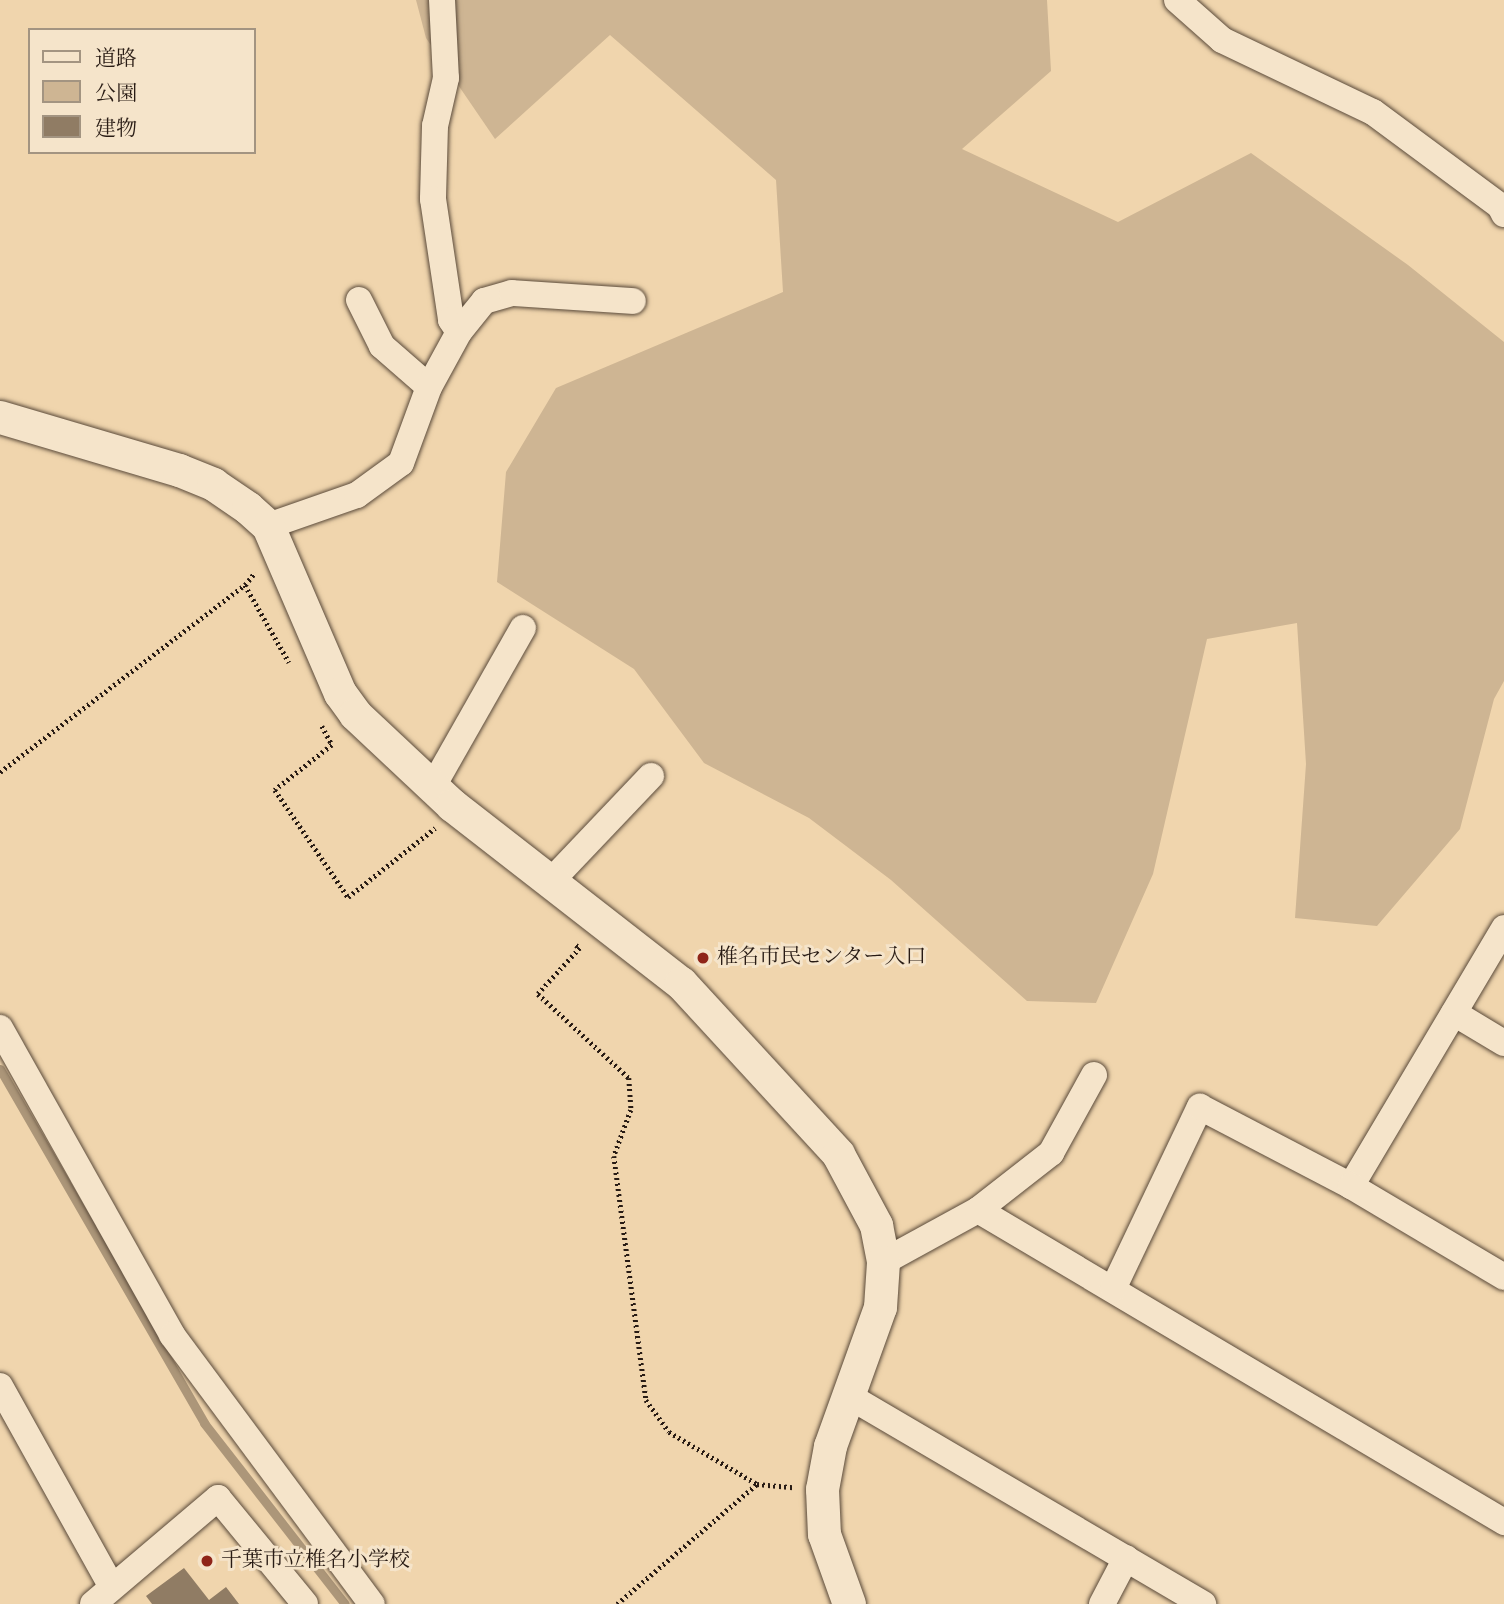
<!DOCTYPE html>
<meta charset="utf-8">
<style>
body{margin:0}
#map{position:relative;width:1504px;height:1604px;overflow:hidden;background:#f0d5ad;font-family:"IM FELL English","Noto Serif JP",serif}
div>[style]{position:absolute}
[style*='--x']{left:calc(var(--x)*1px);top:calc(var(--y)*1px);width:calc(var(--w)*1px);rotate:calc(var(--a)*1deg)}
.green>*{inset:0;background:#ceb593}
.stream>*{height:9px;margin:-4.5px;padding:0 4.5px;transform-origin:4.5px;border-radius:4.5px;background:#ac9679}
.building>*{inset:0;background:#907c64}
.path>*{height:4.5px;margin-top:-2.25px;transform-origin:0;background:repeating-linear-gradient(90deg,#281b14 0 2px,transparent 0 5.5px)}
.roads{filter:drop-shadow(0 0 2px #5a4a3a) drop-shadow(0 0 2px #5a4a3a)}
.minor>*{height:26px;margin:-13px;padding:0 13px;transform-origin:13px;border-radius:13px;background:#f5e4ca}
.tertiary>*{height:33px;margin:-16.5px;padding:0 16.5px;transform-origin:16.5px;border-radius:16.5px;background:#f5e4ca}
.dots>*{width:19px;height:19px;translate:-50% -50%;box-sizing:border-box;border:4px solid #f5e4ca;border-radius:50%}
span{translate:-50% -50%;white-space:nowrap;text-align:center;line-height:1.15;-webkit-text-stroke:6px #f5e4ca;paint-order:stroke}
.poi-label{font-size:21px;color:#281b14}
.left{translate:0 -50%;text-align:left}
.legend{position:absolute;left:28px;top:28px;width:228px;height:126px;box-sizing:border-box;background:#f5e4ca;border:2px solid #a39481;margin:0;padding:9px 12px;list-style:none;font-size:21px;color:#281b14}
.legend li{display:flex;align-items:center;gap:14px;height:35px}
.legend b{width:35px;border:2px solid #a39481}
</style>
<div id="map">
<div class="green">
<div style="clip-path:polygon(416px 0,1047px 0,1051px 71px,962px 149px,1118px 222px,1251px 153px,1408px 265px,1504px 342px,1504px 681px,1494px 699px,1460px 829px,1377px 926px,1295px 918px,1306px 764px,1297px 623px,1207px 639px,1153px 874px,1096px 1003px,1027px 1001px,891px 880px,809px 818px,704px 763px,634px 669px,497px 582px,506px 472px,556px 388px,783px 292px,776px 180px,610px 35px,495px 139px,426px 38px)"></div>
</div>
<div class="stream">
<div style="--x:0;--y:1069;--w:409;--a:60"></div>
<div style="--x:204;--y:1423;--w:229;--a:52.1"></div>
</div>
<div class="building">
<div style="clip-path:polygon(184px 1568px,209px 1600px,226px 1587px,239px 1604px,152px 1604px,146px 1596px)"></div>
</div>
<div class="path">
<div style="--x:245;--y:585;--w:89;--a:60.3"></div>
<div style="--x:322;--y:726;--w:21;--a:62"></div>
<div style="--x:332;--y:745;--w:73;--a:141.7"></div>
<div style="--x:275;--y:790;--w:130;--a:55.7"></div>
<div style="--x:348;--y:897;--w:111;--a:-38.4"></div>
<div style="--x:0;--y:772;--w:308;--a:-37.4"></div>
<div style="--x:245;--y:585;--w:16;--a:-52"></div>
<div style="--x:576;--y:945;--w:5;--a:37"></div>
<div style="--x:580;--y:948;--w:62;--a:132.4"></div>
<div style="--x:538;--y:994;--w:124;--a:42.7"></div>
<div style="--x:629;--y:1078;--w:32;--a:86"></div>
<div style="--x:631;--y:1110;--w:49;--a:110.3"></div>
<div style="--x:614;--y:1156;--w:246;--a:82.5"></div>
<div style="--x:646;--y:1400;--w:39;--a:54"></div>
<div style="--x:669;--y:1432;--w:102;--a:30.6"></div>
<div style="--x:617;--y:1604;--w:184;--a:-40.6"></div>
<div style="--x:757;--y:1484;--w:36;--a:5"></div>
</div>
<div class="roads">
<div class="minor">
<div style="--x:442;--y:0;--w:78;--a:87.1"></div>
<div style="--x:446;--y:78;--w:49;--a:102.9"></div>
<div style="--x:435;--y:126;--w:73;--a:91.6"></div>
<div style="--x:433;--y:199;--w:122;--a:81.5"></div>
<div style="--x:451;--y:320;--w:14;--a:56"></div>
<div style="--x:1177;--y:0;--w:60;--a:41.6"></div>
<div style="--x:1222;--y:40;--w:167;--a:25.5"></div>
<div style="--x:1373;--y:112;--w:158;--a:36.5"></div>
<div style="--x:1500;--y:206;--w:9;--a:63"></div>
<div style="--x:359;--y:300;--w:51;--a:63.4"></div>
<div style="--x:382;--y:346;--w:62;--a:41.1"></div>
<div style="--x:268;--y:526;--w:94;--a:-19.2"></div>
<div style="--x:357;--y:495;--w:54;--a:-36"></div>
<div style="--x:401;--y:463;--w:81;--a:-69.8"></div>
<div style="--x:429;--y:387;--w:63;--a:-61.4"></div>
<div style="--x:459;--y:332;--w:40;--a:-51"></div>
<div style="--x:484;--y:301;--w:29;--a:-16"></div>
<div style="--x:512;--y:293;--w:121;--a:3.8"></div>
<div style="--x:432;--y:788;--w:184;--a:-60.4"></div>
<div style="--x:551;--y:881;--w:145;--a:-46.4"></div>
<div style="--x:1454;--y:1013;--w:58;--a:31"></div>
<div style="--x:0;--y:1028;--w:352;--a:60.7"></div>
<div style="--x:172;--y:1335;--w:335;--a:53.4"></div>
<div style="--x:1351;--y:1186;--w:300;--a:-59.3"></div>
<div style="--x:978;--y:1210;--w:93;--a:-38"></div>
<div style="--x:1051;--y:1153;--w:89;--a:-61.1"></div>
<div style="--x:883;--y:1262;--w:108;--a:-28.7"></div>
<div style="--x:978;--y:1210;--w:612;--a:30.67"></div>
<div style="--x:1113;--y:1289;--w:202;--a:-64.5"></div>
<div style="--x:1200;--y:1107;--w:170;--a:27.6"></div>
<div style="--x:1351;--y:1186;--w:178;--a:30.7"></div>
<div style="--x:0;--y:1386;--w:230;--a:60.9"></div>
<div style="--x:847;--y:1395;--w:413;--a:30.4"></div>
<div style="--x:93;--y:1604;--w:164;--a:-40.3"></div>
<div style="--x:218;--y:1498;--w:137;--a:50.6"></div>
<div style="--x:1102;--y:1604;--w:52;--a:-62.4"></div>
</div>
<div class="tertiary">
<div style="--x:0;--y:417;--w:187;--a:16.5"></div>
<div style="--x:179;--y:470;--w:37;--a:22"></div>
<div style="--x:213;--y:484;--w:42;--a:34.4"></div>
<div style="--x:248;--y:508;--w:27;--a:42"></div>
<div style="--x:268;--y:526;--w:182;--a:66.7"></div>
<div style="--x:340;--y:693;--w:26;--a:54"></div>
<div style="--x:355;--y:714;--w:133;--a:43.2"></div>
<div style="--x:452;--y:805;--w:290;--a:37.9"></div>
<div style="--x:681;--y:983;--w:232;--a:47.4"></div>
<div style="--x:838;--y:1154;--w:81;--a:61.8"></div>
<div style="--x:876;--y:1225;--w:38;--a:79"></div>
<div style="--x:883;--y:1262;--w:45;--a:93.8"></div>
<div style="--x:880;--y:1307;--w:148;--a:109.8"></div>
<div style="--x:830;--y:1446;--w:44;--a:100.5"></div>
<div style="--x:822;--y:1489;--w:45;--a:87.5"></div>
<div style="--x:824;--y:1534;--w:74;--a:70.3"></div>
</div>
</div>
<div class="dots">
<div style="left:703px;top:958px;background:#8f2418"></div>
<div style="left:207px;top:1561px;background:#8f2418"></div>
</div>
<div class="poi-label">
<span class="left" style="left:717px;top:958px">椎名市民センター入口</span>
<span class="left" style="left:221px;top:1561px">千葉市立椎名小学校</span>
</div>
<ul class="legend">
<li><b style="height:9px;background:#f5e4ca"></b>道路</li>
<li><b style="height:19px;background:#ceb593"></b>公園</li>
<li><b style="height:19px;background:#907c64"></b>建物</li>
</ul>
</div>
